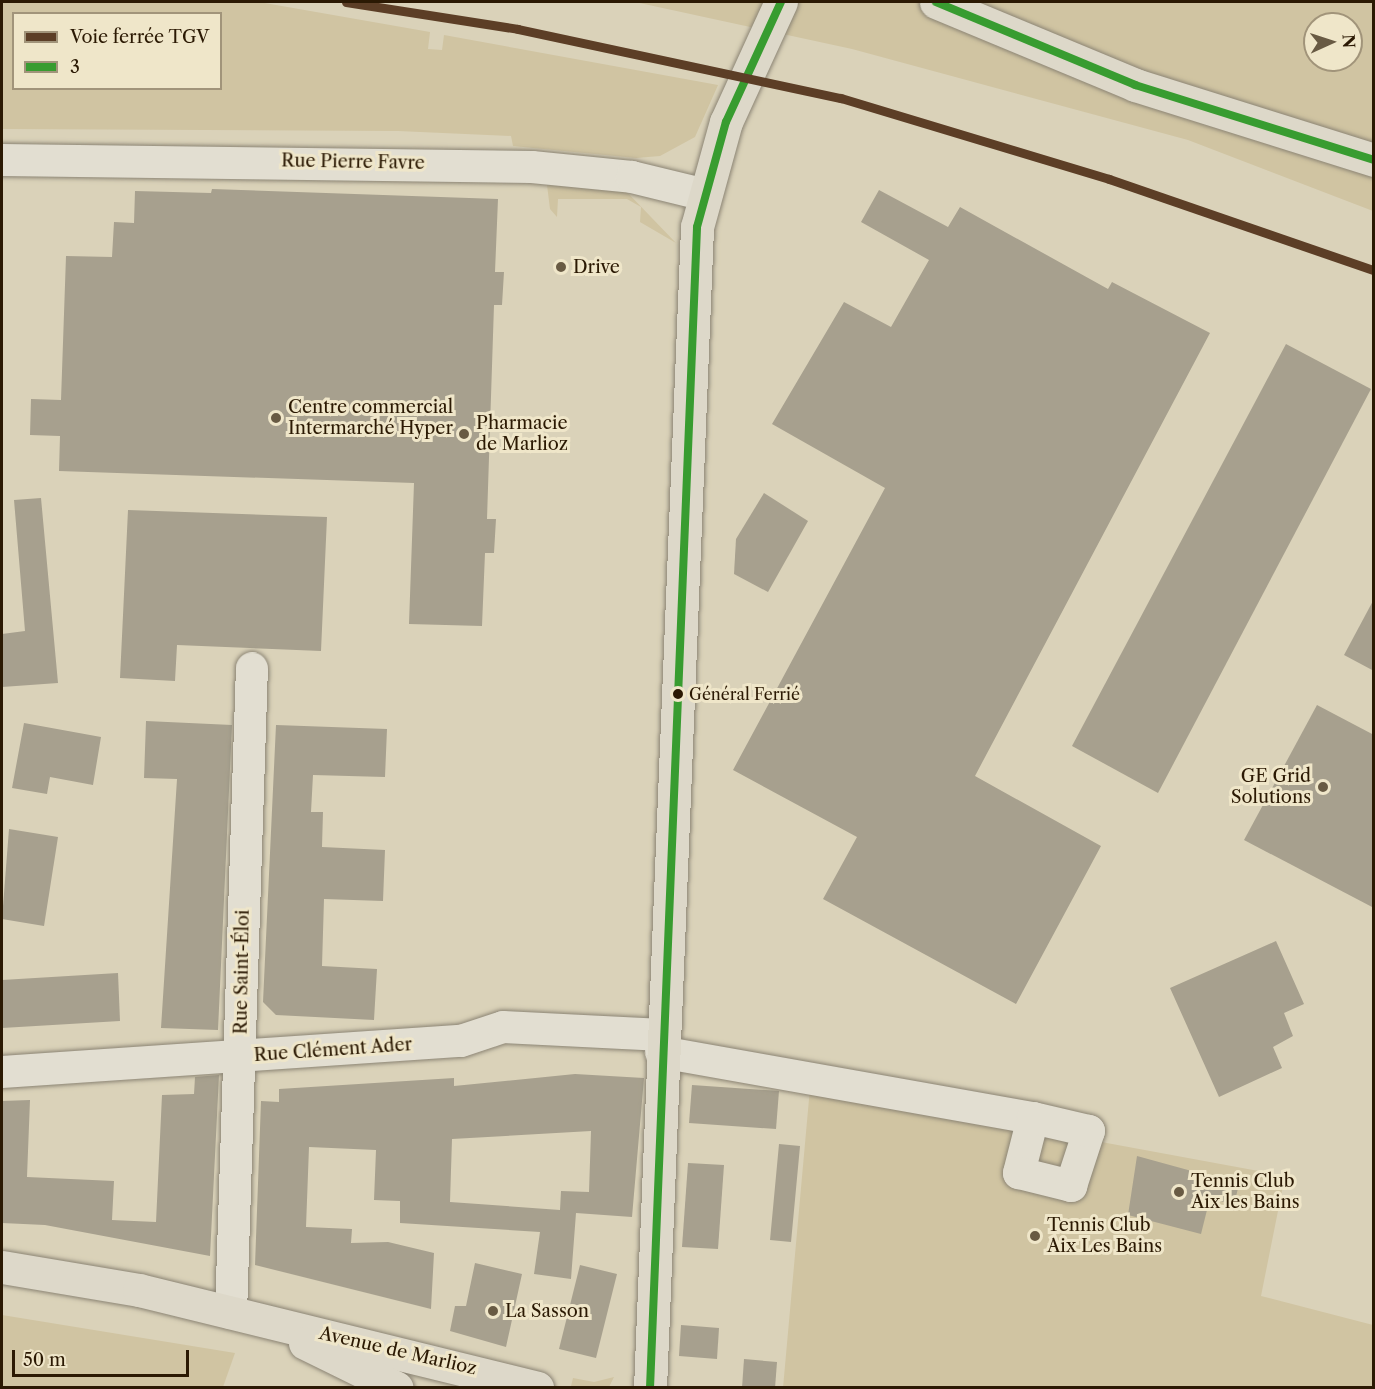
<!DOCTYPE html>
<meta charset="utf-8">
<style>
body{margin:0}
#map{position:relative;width:1375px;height:1389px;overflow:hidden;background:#dad2b9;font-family:"Libre Caslon Text",serif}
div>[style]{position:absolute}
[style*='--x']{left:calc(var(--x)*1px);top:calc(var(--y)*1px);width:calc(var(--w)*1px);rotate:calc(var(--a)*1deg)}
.green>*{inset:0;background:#d0c4a2}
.building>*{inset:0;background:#a7a08e}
.roads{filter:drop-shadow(0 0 2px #8b8474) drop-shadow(0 0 2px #8b8474)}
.minor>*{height:32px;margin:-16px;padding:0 16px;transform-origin:16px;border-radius:16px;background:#e2ded1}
.major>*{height:33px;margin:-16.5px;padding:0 16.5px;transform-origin:16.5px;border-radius:16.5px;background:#ddd8c9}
.bus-1>*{height:8px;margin:-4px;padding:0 4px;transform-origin:4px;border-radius:4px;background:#389c30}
.rail-1>*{height:9px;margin:-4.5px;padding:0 4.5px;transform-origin:4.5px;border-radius:4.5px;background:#5c3e26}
.dots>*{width:16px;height:16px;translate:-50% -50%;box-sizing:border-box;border:3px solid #efe6c9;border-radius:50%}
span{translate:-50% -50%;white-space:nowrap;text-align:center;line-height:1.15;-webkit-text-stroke:6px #efe6c9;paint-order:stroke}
.bus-label{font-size:16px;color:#2b1903}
.left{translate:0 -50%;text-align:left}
.street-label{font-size:18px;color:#2b1903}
.poi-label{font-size:18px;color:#2b1903}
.right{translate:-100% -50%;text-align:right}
.frame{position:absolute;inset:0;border:3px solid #2b1903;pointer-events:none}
.legend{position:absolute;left:12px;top:12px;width:210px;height:78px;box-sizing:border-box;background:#efe6c9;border:2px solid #a1947a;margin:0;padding:8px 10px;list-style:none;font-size:18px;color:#2b1903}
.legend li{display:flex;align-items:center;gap:12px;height:30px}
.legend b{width:30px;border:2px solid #a1947a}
.north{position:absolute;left:1303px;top:12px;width:60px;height:60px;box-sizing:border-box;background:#efe6c9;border:2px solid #a1947a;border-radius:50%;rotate:87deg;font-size:16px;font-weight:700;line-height:24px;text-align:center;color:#2b1903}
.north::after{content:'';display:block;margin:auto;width:21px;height:27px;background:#685a43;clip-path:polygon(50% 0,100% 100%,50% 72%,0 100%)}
.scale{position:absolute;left:12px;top:1350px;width:177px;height:27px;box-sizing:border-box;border:3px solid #2b1903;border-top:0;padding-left:8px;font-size:18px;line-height:21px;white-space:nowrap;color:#2b1903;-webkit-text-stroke:4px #efe6c9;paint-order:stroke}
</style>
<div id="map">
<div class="green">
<div style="clip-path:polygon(evenodd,2px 2px,259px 2px,430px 32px,428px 49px,442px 50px,444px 35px,718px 85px,695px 137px,660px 156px,636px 158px,513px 146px,511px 136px,398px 131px,2px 129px,2px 2px,14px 14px,220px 14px,220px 88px,14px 88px,14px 14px)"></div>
<div style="clip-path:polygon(evenodd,635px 2px,1373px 2px,1373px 211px,1188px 140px,852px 49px,635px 2px,1315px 24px,1351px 24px,1351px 60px,1315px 60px,1315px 24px)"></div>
<div style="clip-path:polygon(547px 185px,625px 190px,676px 243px,640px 222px,641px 207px,627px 199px,558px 199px,557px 217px,550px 209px)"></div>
<div style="clip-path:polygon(810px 1088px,1285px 1176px,1261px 1296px,1373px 1325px,1373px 1387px,783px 1388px)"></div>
<div style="clip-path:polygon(2px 1315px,235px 1353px,223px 1387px,2px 1387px)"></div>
<div style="clip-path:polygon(614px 1377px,609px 1387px,571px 1386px,573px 1378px,594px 1382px)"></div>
</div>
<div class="building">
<div style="clip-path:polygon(212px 189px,498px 199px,495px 272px,504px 272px,502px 305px,494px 305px,487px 519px,496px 519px,494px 553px,485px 553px,482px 626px,409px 624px,414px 483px,59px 471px,60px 436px,30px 435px,31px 399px,61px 400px,66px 256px,112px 257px,114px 222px,134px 223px,135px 191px,211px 193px)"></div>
<div style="clip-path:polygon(879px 190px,948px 227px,960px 207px,1108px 289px,1112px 282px,1210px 333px,975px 776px,1101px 846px,1016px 1004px,823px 899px,857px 837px,733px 770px,885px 488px,772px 424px,844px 302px,891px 327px,929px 260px,861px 222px)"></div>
<div style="clip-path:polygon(1286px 344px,1371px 389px,1158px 793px,1072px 746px)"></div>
<div style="clip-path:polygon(764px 493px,808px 521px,768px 592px,734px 574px,736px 539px)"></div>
<div style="clip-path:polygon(41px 498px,58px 683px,2px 687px,2px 634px,25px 631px,14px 500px)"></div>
<div style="clip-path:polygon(128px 510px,327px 517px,321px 651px,177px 645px,175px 681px,120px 678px)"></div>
<div style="clip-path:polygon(1374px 599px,1374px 671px,1344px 655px)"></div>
<div style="clip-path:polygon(1317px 705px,1374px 735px,1374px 908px,1244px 840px)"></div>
<div style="clip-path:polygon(146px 721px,232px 725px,218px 1030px,161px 1028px,177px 779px,144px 778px)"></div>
<div style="clip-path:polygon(24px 723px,101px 737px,93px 785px,50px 777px,47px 794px,12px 788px)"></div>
<div style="clip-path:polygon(276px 725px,387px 729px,385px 777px,313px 775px,311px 812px,323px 812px,322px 847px,385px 850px,383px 901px,324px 899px,322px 966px,377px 969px,374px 1020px,276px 1015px,263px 1002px)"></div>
<div style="clip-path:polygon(9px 829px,58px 837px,44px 926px,2px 919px)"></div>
<div style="clip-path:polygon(1276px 941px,1304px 1004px,1284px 1013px,1293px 1036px,1273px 1047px,1282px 1068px,1219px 1097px,1170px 988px)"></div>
<div style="clip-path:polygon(118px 973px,120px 1021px,2px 1028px,2px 980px)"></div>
<div style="clip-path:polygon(evenodd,575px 1074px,644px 1078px,632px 1217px,576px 1213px,571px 1279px,534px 1274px,540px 1232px,400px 1223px,400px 1201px,374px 1200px,376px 1150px,309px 1147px,306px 1227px,352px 1229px,351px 1243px,388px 1242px,434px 1253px,431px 1309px,255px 1265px,261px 1101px,279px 1102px,279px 1089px,454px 1078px,454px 1086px,575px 1074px,591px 1131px,589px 1192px,561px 1191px,560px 1210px,450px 1202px,452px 1139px,591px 1131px)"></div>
<div style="clip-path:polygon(219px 1075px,210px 1256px,45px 1225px,2px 1223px,2px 1101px,30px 1100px,27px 1177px,114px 1181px,112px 1220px,156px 1222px,162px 1095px,194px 1094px,195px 1077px)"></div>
<div style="clip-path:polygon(692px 1085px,779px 1091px,776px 1129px,689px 1123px)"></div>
<div style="clip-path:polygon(779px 1144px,800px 1146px,791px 1242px,770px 1240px)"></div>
<div style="clip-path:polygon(1137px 1156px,1239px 1184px,1234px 1205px,1210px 1198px,1201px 1234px,1128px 1215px)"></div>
<div style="clip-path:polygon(688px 1163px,724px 1165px,718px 1249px,682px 1247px)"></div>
<div style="clip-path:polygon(475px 1263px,522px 1274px,506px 1347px,450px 1331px,455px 1306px,466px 1306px)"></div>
<div style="clip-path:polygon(580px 1265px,617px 1274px,596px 1358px,559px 1349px)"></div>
<div style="clip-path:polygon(681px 1325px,719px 1328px,717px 1359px,679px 1356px)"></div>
<div style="clip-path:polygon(744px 1359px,777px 1362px,775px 1388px,742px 1388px)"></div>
</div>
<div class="roads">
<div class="minor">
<div style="--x:2;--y:160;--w:530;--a:0.76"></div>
<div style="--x:532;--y:167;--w:100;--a:5.7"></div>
<div style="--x:632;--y:177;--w:72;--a:13.7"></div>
<div style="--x:661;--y:1052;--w:378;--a:10.1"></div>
<div style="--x:1033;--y:1118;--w:57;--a:104.3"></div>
<div style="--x:1019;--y:1173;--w:54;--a:14"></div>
<div style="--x:1071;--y:1186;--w:58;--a:-71.9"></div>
<div style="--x:1089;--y:1131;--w:57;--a:-166.9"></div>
<div style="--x:2;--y:1072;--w:460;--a:-3.9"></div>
<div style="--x:461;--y:1041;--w:44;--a:-18.4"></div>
<div style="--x:503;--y:1027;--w:160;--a:2.9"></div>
<div style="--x:231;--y:1313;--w:645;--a:-88.14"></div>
</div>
<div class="major">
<div style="--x:936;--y:2;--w:216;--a:22.6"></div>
<div style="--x:1135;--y:85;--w:250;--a:17.4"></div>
<div style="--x:2;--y:1267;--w:139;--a:9.5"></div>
<div style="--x:139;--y:1290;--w:410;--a:13.8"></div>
<div style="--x:305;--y:1343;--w:102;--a:26.1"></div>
<div style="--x:650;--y:1388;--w:1162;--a:-87.68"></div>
<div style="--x:697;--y:227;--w:109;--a:-74.6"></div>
<div style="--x:726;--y:122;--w:132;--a:-65.4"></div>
</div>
</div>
<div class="bus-1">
<div style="--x:936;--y:2;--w:216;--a:22.6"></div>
<div style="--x:1135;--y:85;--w:250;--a:17.4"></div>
<div style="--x:650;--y:1388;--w:1162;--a:-87.68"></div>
<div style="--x:697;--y:227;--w:109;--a:-74.6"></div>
<div style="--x:726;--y:122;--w:132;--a:-65.4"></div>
</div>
<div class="rail-1">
<div style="--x:346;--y:2;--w:174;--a:8.9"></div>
<div style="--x:518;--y:29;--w:330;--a:12.1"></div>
<div style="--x:841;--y:98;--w:280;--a:16.8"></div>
<div style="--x:1109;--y:179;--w:280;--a:19"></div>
</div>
<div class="dots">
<div style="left:561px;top:267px;background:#685a43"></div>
<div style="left:276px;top:418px;background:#685a43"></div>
<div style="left:464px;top:434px;background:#685a43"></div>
<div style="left:678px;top:694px;background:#2b1903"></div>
<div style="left:1323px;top:787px;background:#685a43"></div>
<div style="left:1179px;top:1192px;background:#685a43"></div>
<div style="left:1035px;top:1236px;background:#685a43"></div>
<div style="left:493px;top:1311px;background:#685a43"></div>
</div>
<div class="bus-label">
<span class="left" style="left:689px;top:694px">Général Ferrié</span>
</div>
<div class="street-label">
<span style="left:353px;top:162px;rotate:1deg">Rue Pierre Favre</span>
<span style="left:242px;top:972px;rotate:-89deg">Rue Saint-Éloi</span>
<span style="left:333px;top:1050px;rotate:-4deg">Rue Clément Ader</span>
<span style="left:398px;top:1351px;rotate:13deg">Avenue de Marlioz</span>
</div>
<div class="poi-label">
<span class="left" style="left:573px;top:267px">Drive</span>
<span class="left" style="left:288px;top:418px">Centre commercial<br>Intermarché Hyper</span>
<span class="left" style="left:476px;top:434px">Pharmacie<br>de Marlioz</span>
<span class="right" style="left:1311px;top:787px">GE Grid<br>Solutions</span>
<span class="left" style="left:1191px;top:1192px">Tennis Club<br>Aix les Bains</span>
<span class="left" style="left:1047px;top:1236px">Tennis Club<br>Aix Les Bains</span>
<span class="left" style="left:505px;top:1311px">La Sasson</span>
</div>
<div class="frame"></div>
<ul class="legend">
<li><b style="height:8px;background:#5c3e26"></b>Voie ferrée TGV</li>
<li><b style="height:8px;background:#389c30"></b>3</li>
</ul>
<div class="north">N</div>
<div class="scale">50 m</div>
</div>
